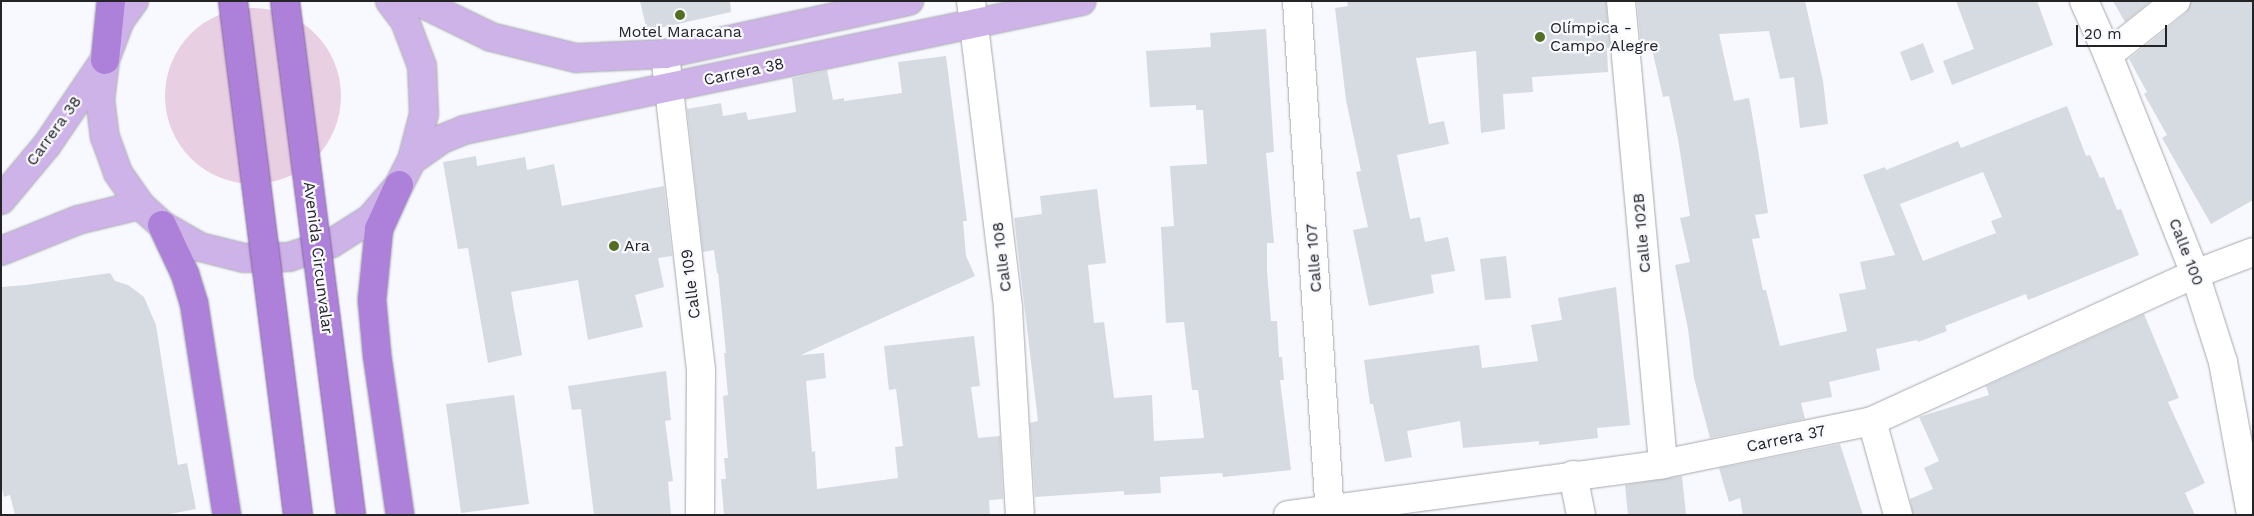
<!DOCTYPE html>
<meta charset="utf-8">
<style>
body{margin:0}
#map{position:relative;width:2254px;height:516px;overflow:hidden;background:#f8f9fe;font-family:"Work Sans",sans-serif}
div>[style]{position:absolute}
[style*='--x']{left:calc(var(--x)*1px);top:calc(var(--y)*1px);width:calc(var(--w)*1px);rotate:calc(var(--a)*1deg)}
.green>*{inset:0;background:#e9cfe2}
.round{border-radius:50%}
.building>*{inset:0;background:#d5dbe0}
.roads{filter:drop-shadow(0 0 1px #a6a8ae) drop-shadow(0 0 1px #a6a8ae)}
.minor>*{height:28px;margin:-14px;padding:0 14px;transform-origin:14px;border-radius:14px;background:#fff}
.major>*{height:28px;margin:-14px;padding:0 14px;transform-origin:14px;border-radius:14px;background:#ceb3e8}
.highway>*{height:28px;margin:-14px;padding:0 14px;transform-origin:14px;border-radius:14px;background:#ad80d9}
.bridges{filter:drop-shadow(0 0 1px #7d609b) drop-shadow(0 0 1px #7d609b)}
.highway-bridge>*{height:28px;margin:-14px;padding:0 14px;transform-origin:14px;border-radius:14px;background:#ad80d9}
.dots>*{width:14px;height:14px;translate:-50% -50%;box-sizing:border-box;border:2px solid #f8f9fe;border-radius:50%}
span{translate:-50% -50%;white-space:nowrap;text-align:center;line-height:1.15;-webkit-text-stroke:4.5px #f8f9fe;paint-order:stroke}
.poi-label{font-size:16px;color:#242427}
.left{translate:0 -50%;text-align:left}
.street-label{font-size:16px;color:#242427}
.frame{position:absolute;inset:0;border:2px solid #242427;pointer-events:none}
.scale{position:absolute;left:2076px;top:25px;width:91px;height:22px;box-sizing:border-box;border:2px solid #242427;border-top:0;padding-left:6px;font-size:15px;line-height:18px;white-space:nowrap;color:#242427;-webkit-text-stroke:4px #f8f9fe;paint-order:stroke}
</style>
<div id="map">
<div class="green">
<div class="round" style="left:165px;top:8px;width:176px;height:176px"></div>
</div>
<div class="building">
<div style="clip-path:polygon(640px 1px,730px 1px,731px 12px,647px 31px)"></div>
<div style="clip-path:polygon(1347px 1px,1606px 1px,1610px 48px,1607px 48px,1608px 72px,1532px 77px,1533px 92px,1503px 94px,1505px 129px,1481px 133px,1476px 51px,1416px 58px,1429px 124px,1444px 121px,1449px 144px,1397px 155px,1410px 219px,1420px 217px,1425px 242px,1448px 237px,1455px 271px,1431px 275px,1434px 293px,1369px 306px,1353px 230px,1368px 227px,1356px 172px,1361px 171px,1346px 100px,1335px 8px,1348px 6px)"></div>
<div style="clip-path:polygon(evenodd,1637px 1px,1805px 1px,1823px 81px,1828px 124px,1800px 128px,1794px 77px,1780px 79px,1769px 31px,1719px 34px,1734px 101px,1749px 98px,1754px 125px,1768px 213px,1755px 215px,1760px 238px,1752px 239px,1763px 290px,1766px 290px,1780px 346px,1847px 331px,1839px 294px,1866px 289px,1860px 262px,1895px 255px,1863px 175px,1885px 167px,1886px 170px,1958px 141px,1961px 148px,2067px 106px,2086px 156px,2090px 155px,2100px 178px,2104px 177px,2117px 210px,2121px 209px,2139px 255px,2028px 300px,2026px 294px,1945px 326px,1947px 331px,1918px 342px,1917px 340px,1876px 349px,1880px 370px,1829px 382px,1832px 397px,1801px 403px,1805px 419px,1710px 438px,1694px 378px,1688px 329px,1675px 265px,1690px 262px,1680px 218px,1690px 216px,1678px 139px,1669px 96px,1663px 97px,1651px 45px,1641px 46px,1637px 1px,1983px 172px,2002px 217px,1991px 221px,1996px 233px,1923px 261px,1900px 204px,1983px 172px)"></div>
<div style="clip-path:polygon(1956px 1px,2037px 1px,2053px 45px,1952px 85px,1943px 61px,1974px 49px)"></div>
<div style="clip-path:polygon(2113px 1px,2151px 1px,2125px 22px)"></div>
<div style="clip-path:polygon(2191px 1px,2253px 1px,2253px 200px,2211px 224px,2162px 138px,2167px 135px,2144px 94px,2147px 92px,2129px 59px,2186px 13px)"></div>
<div style="clip-path:polygon(1266px 29px,1274px 152px,1266px 153px,1274px 243px,1267px 243px,1267px 271px,1271px 321px,1277px 321px,1279px 357px,1282px 357px,1284px 380px,1280px 380px,1291px 470px,1223px 477px,1222px 473px,1160px 477px,1161px 493px,1124px 495px,1124px 491px,1035px 497px,1030px 423px,1038px 421px,1014px 218px,1042px 214px,1040px 196px,1097px 189px,1106px 263px,1088px 265px,1094px 323px,1104px 322px,1114px 398px,1152px 395px,1154px 441px,1204px 438px,1198px 390px,1192px 390px,1184px 322px,1166px 323px,1161px 227px,1174px 226px,1170px 166px,1207px 164px,1203px 110px,1196px 110px,1196px 105px,1150px 107px,1146px 51px,1211px 47px,1210px 33px)"></div>
<div style="clip-path:polygon(1923px 43px,1934px 72px,1911px 81px,1900px 52px)"></div>
<div style="clip-path:polygon(946px 56px,967px 221px,963px 221px,966px 256px,975px 276px,801px 355px,824px 353px,826px 378px,806px 381px,812px 452px,815px 451px,817px 489px,898px 478px,895px 447px,903px 446px,896px 389px,889px 390px,884px 346px,974px 336px,980px 386px,971px 387px,978px 438px,1000px 436px,1003px 499px,989px 500px,990px 515px,724px 515px,721px 479px,726px 479px,724px 458px,728px 458px,723px 396px,728px 395px,724px 353px,726px 353px,718px 273px,717px 273px,714px 250px,703px 252px,687px 109px,721px 103px,723px 116px,746px 112px,748px 120px,796px 112px,792px 78px,827px 70px,833px 100px,844px 98px,844px 101px,902px 93px,898px 62px)"></div>
<div style="clip-path:polygon(476px 156px,477px 166px,525px 157px,527px 170px,554px 164px,562px 206px,664px 186px,672px 256px,658px 258px,664px 287px,635px 295px,643px 327px,588px 340px,578px 280px,511px 292px,522px 355px,488px 363px,468px 248px,458px 249px,443px 162px)"></div>
<div style="clip-path:polygon(1506px 256px,1511px 298px,1485px 300px,1480px 259px)"></div>
<div style="clip-path:polygon(110px 273px,115px 281px,128px 285px,144px 297px,156px 325px,178px 465px,187px 463px,196px 509px,165px 515px,15px 515px,10px 495px,4px 497px,1px 484px,1px 287px,26px 285px)"></div>
<div style="clip-path:polygon(1616px 287px,1630px 425px,1597px 428px,1598px 438px,1539px 445px,1539px 441px,1463px 448px,1460px 421px,1407px 431px,1412px 457px,1385px 462px,1373px 404px,1370px 404px,1364px 360px,1479px 345px,1482px 368px,1538px 361px,1531px 325px,1562px 320px,1558px 298px)"></div>
<div style="clip-path:polygon(2144px 314px,2179px 398px,2168px 402px,2205px 483px,2185px 493px,2195px 515px,1913px 515px,1910px 499px,1933px 489px,1924px 468px,1939px 461px,1919px 417px,1989px 395px,1986px 386px)"></div>
<div style="clip-path:polygon(666px 371px,671px 420px,665px 421px,673px 481px,668px 482px,671px 515px,594px 515px,581px 409px,572px 410px,568px 386px)"></div>
<div style="clip-path:polygon(514px 395px,529px 504px,461px 513px,446px 404px)"></div>
<div style="clip-path:polygon(1840px 444px,1863px 515px,1743px 515px,1740px 498px,1729px 502px,1719px 468px)"></div>
<div style="clip-path:polygon(1682px 476px,1686px 515px,1628px 515px,1625px 485px)"></div>
</div>
<div class="roads">
<div class="minor">
<div style="--x:971;--y:1;--w:309;--a:83.1"></div>
<div style="--x:1008;--y:308;--w:207;--a:86.7"></div>
<div style="--x:1297;--y:1;--w:515;--a:86.33"></div>
<div style="--x:1621;--y:1;--w:465;--a:84.8"></div>
<div style="--x:2084;--y:1;--w:59;--a:66"></div>
<div style="--x:2108;--y:55;--w:236;--a:68.3"></div>
<div style="--x:2195;--y:274;--w:92;--a:72.3"></div>
<div style="--x:2223;--y:362;--w:156;--a:79.6"></div>
<div style="--x:665;--y:54;--w:317;--a:83.5"></div>
<div style="--x:701;--y:369;--w:146;--a:90.4"></div>
<div style="--x:2108;--y:55;--w:87;--a:-38.5"></div>
<div style="--x:1872;--y:421;--w:98;--a:74.5"></div>
<div style="--x:1573;--y:475;--w:41;--a:78.7"></div>
<div style="--x:1288;--y:515;--w:378;--a:-7.7"></div>
<div style="--x:1663;--y:464;--w:213;--a:-11.6"></div>
<div style="--x:1872;--y:421;--w:355;--a:-24.5"></div>
<div style="--x:2195;--y:274;--w:62;--a:-20.8"></div>
</div>
<div class="major">
<div style="--x:134;--y:1;--w:24;--a:126"></div>
<div style="--x:120;--y:20;--w:43;--a:110.6"></div>
<div style="--x:105;--y:60;--w:38;--a:97"></div>
<div style="--x:100;--y:98;--w:39;--a:83"></div>
<div style="--x:105;--y:137;--w:38;--a:70"></div>
<div style="--x:118;--y:173;--w:39;--a:55"></div>
<div style="--x:140;--y:205;--w:30;--a:42"></div>
<div style="--x:162;--y:225;--w:44;--a:30.1"></div>
<div style="--x:200;--y:247;--w:45;--a:14"></div>
<div style="--x:244;--y:258;--w:45;--a:-1.3"></div>
<div style="--x:289;--y:257;--w:45;--a:-18"></div>
<div style="--x:332;--y:243;--w:45;--a:-32.3"></div>
<div style="--x:370;--y:219;--w:45;--a:-49.5"></div>
<div style="--x:399;--y:185;--w:28;--a:-63"></div>
<div style="--x:412;--y:160;--w:48;--a:-75.4"></div>
<div style="--x:424;--y:114;--w:48;--a:-92.4"></div>
<div style="--x:422;--y:66;--w:48;--a:-110.7"></div>
<div style="--x:405;--y:21;--w:25;--a:-127"></div>
<div style="--x:417;--y:1;--w:82;--a:25.9"></div>
<div style="--x:491;--y:37;--w:88;--a:13.9"></div>
<div style="--x:576;--y:58;--w:89;--a:-2.6"></div>
<div style="--x:665;--y:54;--w:250;--a:-12.3"></div>
<div style="--x:412;--y:160;--w:37;--a:-35"></div>
<div style="--x:442;--y:139;--w:24;--a:-22"></div>
<div style="--x:464;--y:130;--w:631;--a:-11.79"></div>
<div style="--x:1;--y:200;--w:72;--a:-50.1"></div>
<div style="--x:47;--y:145;--w:98;--a:-55.8"></div>
<div style="--x:1;--y:251;--w:83;--a:-21.9"></div>
<div style="--x:78;--y:220;--w:64;--a:-13.6"></div>
</div>
<div class="highway">
<div style="--x:105;--y:60;--w:59;--a:-84.2"></div>
<div style="--x:399;--y:185;--w:48;--a:114.4"></div>
<div style="--x:379;--y:229;--w:71;--a:95.6"></div>
<div style="--x:372;--y:300;--w:55;--a:84.8"></div>
<div style="--x:377;--y:355;--w:162;--a:81.8"></div>
<div style="--x:162;--y:225;--w:54;--a:64.9"></div>
<div style="--x:185;--y:274;--w:30;--a:73"></div>
<div style="--x:194;--y:303;--w:215;--a:81.2"></div>
</div>
</div>
<div class="bridges">
<div class="highway-bridge">
<div style="--x:233;--y:1;--w:518;--a:82.79"></div>
<div style="--x:285;--y:1;--w:518;--a:82.68"></div>
</div>
</div>
<div class="dots">
<div style="left:680px;top:15px;background:#526f23"></div>
<div style="left:1540px;top:37px;background:#526f23"></div>
<div style="left:614px;top:246px;background:#526f23"></div>
</div>
<div class="poi-label">
<span class="left" style="left:1550px;top:37px">Olímpica -<br>Campo Alegre</span>
<span style="left:680px;top:32px">Motel Maracana</span>
<span class="left" style="left:624px;top:246px">Ara</span>
</div>
<div class="street-label">
<span style="left:744px;top:72px;rotate:-12deg">Carrera 38</span>
<span style="left:54px;top:131px;rotate:-54deg">Carrera 38</span>
<span style="left:1642px;top:233px;rotate:-95deg">Calle 102B</span>
<span style="left:2186px;top:252px;rotate:69deg">Calle 100</span>
<span style="left:1002px;top:257px;rotate:-97deg">Calle 108</span>
<span style="left:318px;top:258px;rotate:83deg">Avenida Circunvalar</span>
<span style="left:1314px;top:258px;rotate:-94deg">Calle 107</span>
<span style="left:691px;top:284px;rotate:-97deg">Calle 109</span>
<span style="left:1786px;top:439px;rotate:-12deg">Carrera 37</span>
</div>
<div class="frame"></div>
<div class="scale">20 m</div>
</div>
